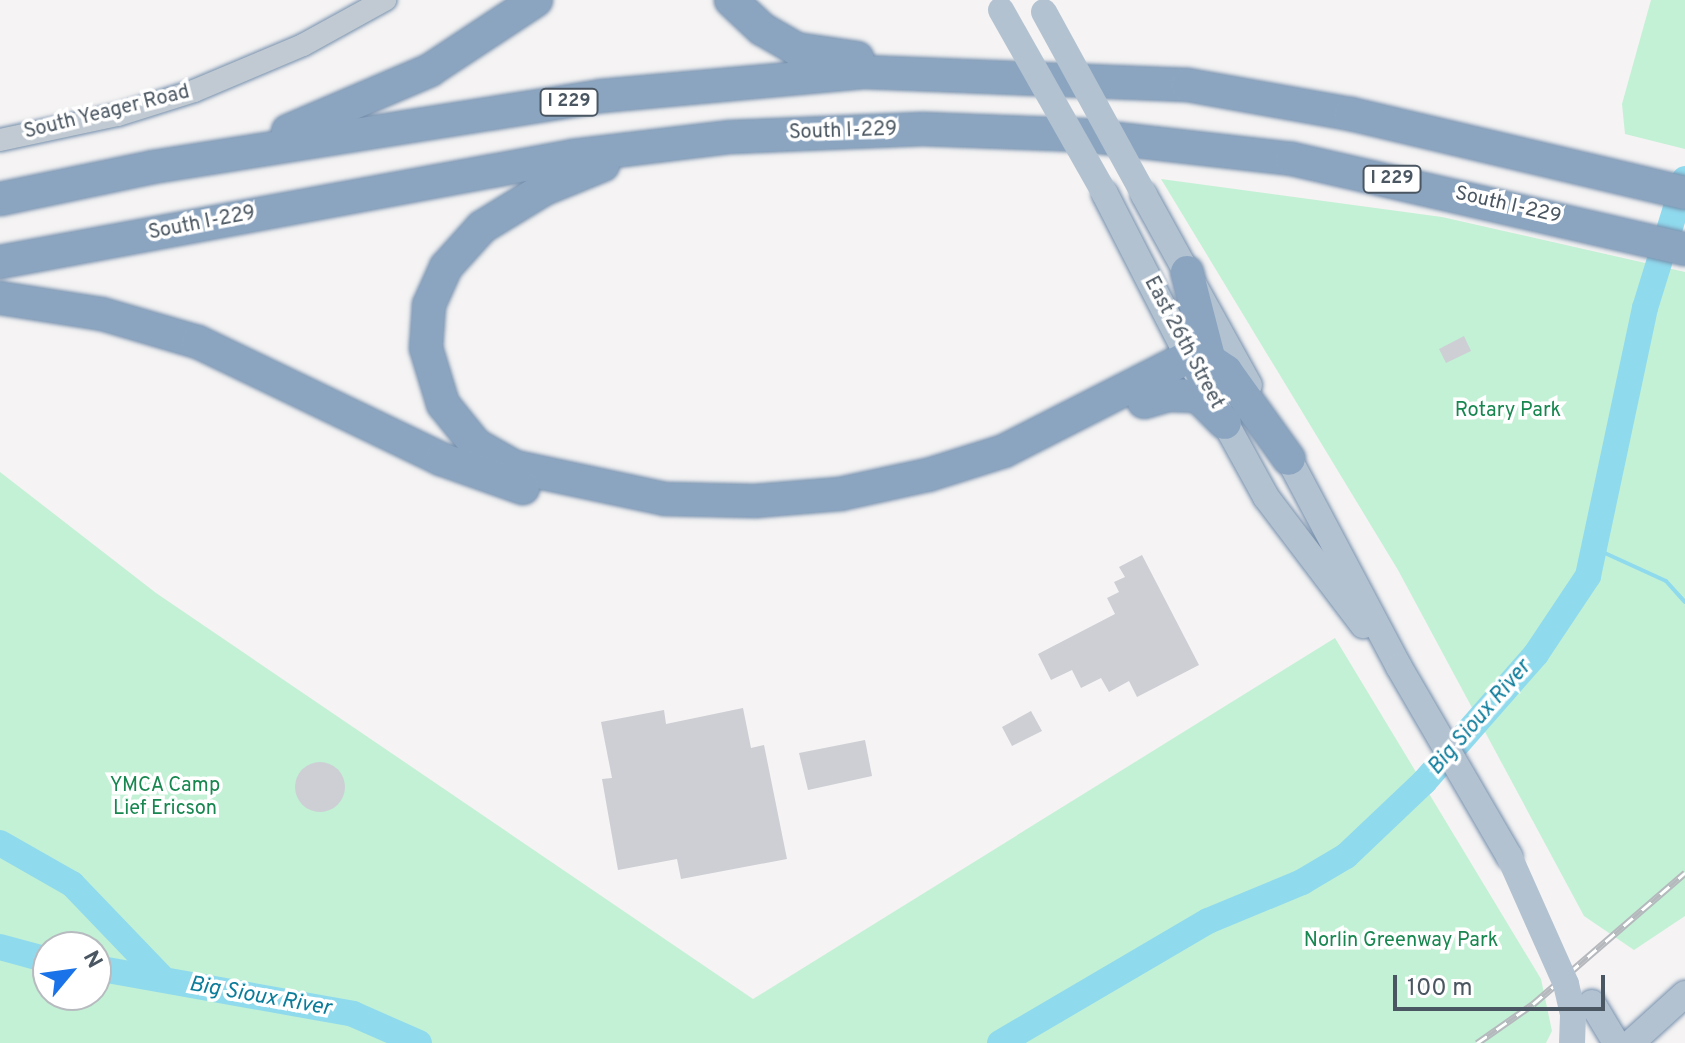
<!DOCTYPE html>
<style>
body{margin:0}
#map{position:relative;width:1685px;height:1043px;overflow:hidden;background:#f5f3f3;font-family:Overpass,sans-serif}
div>[style]{position:absolute}
[style*='--x']{left:calc(var(--x)*1px);top:calc(var(--y)*1px);width:calc(var(--w)*1px);rotate:calc(var(--a)*1deg)}
.green>*{inset:0;background:#c3f1d5}
.stream>*{height:4px;margin:-2px;padding:0 2px;transform-origin:2px;border-radius:2px;background:#90daee}
.river>*{height:26px;margin:-13px;padding:0 13px;transform-origin:13px;border-radius:13px;background:#90daee}
.building>*{inset:0;background:#cdcfd5}
.round{border-radius:50%}
.roads{filter:drop-shadow(0 0 2px #7690ad) drop-shadow(0 0 2px #7690ad)}
.minor>*{height:22px;margin:-11px;padding:0 11px;transform-origin:11px;border-radius:11px;background:#c1cad2}
.major>*{height:26px;margin:-13px;padding:0 13px;transform-origin:13px;border-radius:13px;background:#b3c2d1}
.highway>*{height:32px;margin:-16px;padding:0 16px;transform-origin:16px;border-radius:16px;background:#8ba5c1}
.rail>*{height:7px;margin-top:-3.5px;transform-origin:0;background:repeating-linear-gradient(90deg,#fff 0 12px,#b5b8bd 0 24px);box-sizing:border-box;border-block:2px solid #b5b8bd}
.major-bridge>*{height:26px;margin:-13px;padding:0 13px;transform-origin:13px;border-radius:13px;background:#b3c2d1}
span{translate:-50% -50%;white-space:nowrap;text-align:center;line-height:1.15;-webkit-text-stroke:7px #fff;paint-order:stroke}
.shield-label span{padding:2px 6px;background:#fff;border:2px solid;border-radius:6px;-webkit-text-stroke-width:0}
.shield-label{font-size:18px;color:#4a5661;font-weight:700}
.street-label{font-size:20px;color:#4a5661}
.park-label{font-size:20px;color:#17864f}
.water-label{font-size:22px;color:#0c7c9b;font-style:italic}
.north{position:absolute;left:32px;top:931px;width:80px;height:80px;box-sizing:border-box;background:#fff;border:2px solid #b7bbc0;border-radius:50%;rotate:61deg;font-size:22px;font-weight:700;line-height:32px;text-align:center;color:#4a5661}
.north::after{content:'';display:block;margin:auto;width:28px;height:36px;background:#1a73e8;clip-path:polygon(50% 0,100% 100%,50% 72%,0 100%)}
.scale{position:absolute;left:1393px;top:975px;width:212px;height:36px;box-sizing:border-box;border:4px solid #4a5661;border-top:0;padding-left:10px;font-size:24px;line-height:28px;white-space:nowrap;color:#4a5661;-webkit-text-stroke:6px #fff;paint-order:stroke}
</style>
<div id="map">
<div class="green">
<div style="clip-path:polygon(1651px 0,1685px 0,1685px 149px,1625px 134px,1622px 104px)"></div>
<div style="clip-path:polygon(1161px 179px,1442px 217px,1685px 272px,1685px 916px,1634px 950px,1584px 916px,1398px 570px)"></div>
<div style="clip-path:polygon(evenodd,0 472px,156px 593px,753px 999px,1335px 638px,1541px 979px,1552px 1031px,1546px 1043px,0 1043px,0 472px,48px 947px,96px 947px,96px 995px,48px 995px,48px 947px)"></div>
</div>
<div class="stream">
<div style="--x:1596;--y:549;--w:77;--a:24.6"></div>
<div style="--x:1666;--y:581;--w:28;--a:48"></div>
</div>
<div class="river">
<div style="--x:0;--y:843;--w:83;--a:29.7"></div>
<div style="--x:72;--y:884;--w:130;--a:46.2"></div>
<div style="--x:0;--y:947;--w:50;--a:15.2"></div>
<div style="--x:96;--y:968;--w:261;--a:10.1"></div>
<div style="--x:353;--y:1014;--w:72;--a:23.7"></div>
<div style="--x:1000;--y:1043;--w:241;--a:-30.4"></div>
<div style="--x:1208;--y:921;--w:102;--a:-22.5"></div>
<div style="--x:1302;--y:882;--w:51;--a:-30.6"></div>
<div style="--x:1346;--y:856;--w:108;--a:-43.5"></div>
<div style="--x:1424;--y:782;--w:170;--a:-48.8"></div>
<div style="--x:1536;--y:654;--w:94;--a:-56.3"></div>
<div style="--x:1588;--y:576;--w:274;--a:-78"></div>
<div style="--x:1645;--y:308;--w:135;--a:-72.8"></div>
</div>
<div class="building">
<div style="clip-path:polygon(1464px 336px,1471px 351px,1446px 363px,1439px 349px)"></div>
<div style="clip-path:polygon(1142px 555px,1199px 665px,1137px 697px,1129px 681px,1109px 692px,1101px 678px,1081px 688px,1072px 670px,1051px 680px,1038px 654px,1115px 614px,1107px 598px,1119px 592px,1114px 582px,1125px 577px,1119px 567px)"></div>
<div style="clip-path:polygon(743px 708px,751px 748px,764px 745px,787px 859px,681px 879px,677px 859px,618px 870px,602px 779px,612px 778px,601px 722px,664px 710px,666px 724px)"></div>
<div style="clip-path:polygon(1031px 711px,1042px 731px,1012px 746px,1002px 727px)"></div>
<div style="clip-path:polygon(865px 740px,872px 776px,808px 790px,799px 753px)"></div>
<div class="round" style="left:295px;top:762px;width:50px;height:50px"></div>
</div>
<div class="roads">
<div class="minor">
<div style="--x:0;--y:140;--w:121;--a:-12"></div>
<div style="--x:118;--y:115;--w:80;--a:-17.5"></div>
<div style="--x:194;--y:91;--w:118;--a:-22.9"></div>
<div style="--x:303;--y:45;--w:94;--a:-28.8"></div>
</div>
<div class="major">
<div style="--x:1105;--y:194;--w:200;--a:62.9"></div>
<div style="--x:1144;--y:195;--w:217;--a:61.1"></div>
<div style="--x:1216;--y:406;--w:104;--a:61.2"></div>
<div style="--x:1266;--y:497;--w:161;--a:52.8"></div>
<div style="--x:1281;--y:444;--w:252;--a:62.1"></div>
<div style="--x:1399;--y:667;--w:219;--a:59.8"></div>
<div style="--x:1592;--y:1003;--w:47;--a:59"></div>
<div style="--x:1631;--y:1043;--w:73;--a:-42.2"></div>
</div>
<div class="highway">
<div style="--x:731;--y:0;--w:42;--a:43.1"></div>
<div style="--x:762;--y:29;--w:39;--a:30"></div>
<div style="--x:796;--y:49;--w:62;--a:8.4"></div>
<div style="--x:288;--y:131;--w:155;--a:-23.2"></div>
<div style="--x:430;--y:70;--w:127;--a:-33.4"></div>
<div style="--x:603;--y:165;--w:64;--a:157.9"></div>
<div style="--x:544;--y:189;--w:73;--a:148.5"></div>
<div style="--x:482;--y:227;--w:54;--a:132"></div>
<div style="--x:446;--y:267;--w:42;--a:114.1"></div>
<div style="--x:429;--y:305;--w:43;--a:94"></div>
<div style="--x:426;--y:348;--w:59;--a:73.1"></div>
<div style="--x:443;--y:404;--w:53;--a:51.2"></div>
<div style="--x:476;--y:445;--w:45;--a:29.4"></div>
<div style="--x:515;--y:467;--w:153;--a:12"></div>
<div style="--x:665;--y:499;--w:90;--a:1.3"></div>
<div style="--x:755;--y:501;--w:85;--a:-4.7"></div>
<div style="--x:840;--y:494;--w:90;--a:-12.2"></div>
<div style="--x:928;--y:475;--w:80;--a:-17.5"></div>
<div style="--x:1004;--y:451;--w:218;--a:-27"></div>
<div style="--x:1198;--y:352;--w:34;--a:34"></div>
<div style="--x:1226;--y:371;--w:108;--a:54.4"></div>
<div style="--x:0;--y:199;--w:156;--a:-11.8"></div>
<div style="--x:153;--y:167;--w:454;--a:-9"></div>
<div style="--x:601;--y:96;--w:264;--a:-5.2"></div>
<div style="--x:864;--y:72;--w:324;--a:2.3"></div>
<div style="--x:1188;--y:85;--w:166;--a:10.1"></div>
<div style="--x:1351;--y:114;--w:343;--a:13.3"></div>
<div style="--x:0;--y:262;--w:583;--a:-10.48"></div>
<div style="--x:573;--y:156;--w:159;--a:-6.9"></div>
<div style="--x:731;--y:137;--w:192;--a:-2.4"></div>
<div style="--x:923;--y:129;--w:159;--a:2.2"></div>
<div style="--x:1082;--y:135;--w:211;--a:6.5"></div>
<div style="--x:1292;--y:159;--w:403;--a:12.9"></div>
<div style="--x:1187;--y:272;--w:88;--a:75.5"></div>
<div style="--x:1209;--y:357;--w:16;--a:120"></div>
<div style="--x:0;--y:298;--w:103;--a:8.9"></div>
<div style="--x:102;--y:314;--w:100;--a:16.3"></div>
<div style="--x:198;--y:342;--w:270;--a:25.7"></div>
<div style="--x:441;--y:459;--w:87;--a:19.5"></div>
<div style="--x:1144;--y:402;--w:26;--a:-16"></div>
<div style="--x:1169;--y:395;--w:29;--a:2"></div>
<div style="--x:1198;--y:396;--w:38;--a:45"></div>
</div>
</div>
<div class="rail">
<div style="--x:1477;--y:1043;--w:68;--a:-34.9"></div>
<div style="--x:1533;--y:1004;--w:201;--a:-40.8"></div>
</div>
<div class="major-bridge">
<div style="--x:1001;--y:10;--w:211;--a:60.5"></div>
<div style="--x:1044;--y:12;--w:209;--a:61.3"></div>
<div style="--x:1509;--y:856;--w:140;--a:66"></div>
<div style="--x:1566;--y:984;--w:32;--a:77"></div>
<div style="--x:1573;--y:1015;--w:28;--a:92"></div>
</div>
<div class="shield-label">
<span style="left:569px;top:102px">I 229</span>
<span style="left:1392px;top:179px">I 229</span>
</div>
<div class="street-label">
<span style="left:107px;top:113px;rotate:-14deg">South Yeager Road</span>
<span style="left:843px;top:132px;rotate:-2deg">South I-229</span>
<span style="left:1508px;top:206px;rotate:13deg">South I-229</span>
<span style="left:202px;top:224px;rotate:-11deg">South I-229</span>
<span style="left:1183px;top:343px;rotate:62deg">East 26th Street</span>
</div>
<div class="park-label">
<span style="left:1508px;top:411px">Rotary Park</span>
<span style="left:165px;top:798px">YMCA Camp<br>Lief Ericson</span>
<span style="left:1401px;top:941px">Norlin Greenway Park</span>
</div>
<div class="water-label">
<span style="left:1480px;top:718px;rotate:-49deg">Big Sioux River</span>
<span style="left:260px;top:997px;rotate:10deg">Big Sioux River</span>
</div>
<div class="north">N</div>
<div class="scale">100 m</div>
</div>
